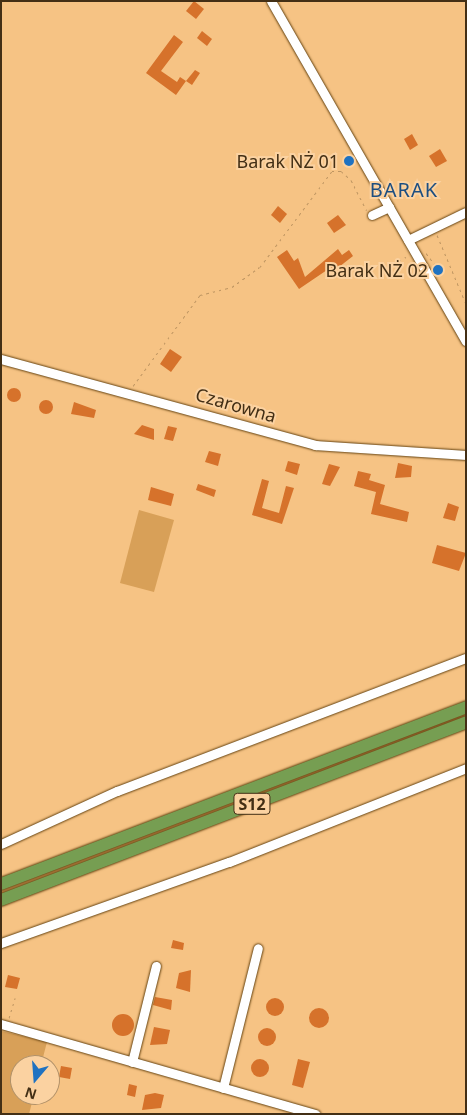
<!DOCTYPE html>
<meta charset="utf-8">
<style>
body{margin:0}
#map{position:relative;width:467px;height:1115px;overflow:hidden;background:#f6c384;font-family:"Noto Sans",sans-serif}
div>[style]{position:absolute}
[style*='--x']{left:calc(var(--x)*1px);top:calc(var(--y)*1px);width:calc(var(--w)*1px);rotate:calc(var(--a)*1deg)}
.green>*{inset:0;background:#d8a058}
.building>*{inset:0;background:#d6722b}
.round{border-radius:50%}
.path>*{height:1px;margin-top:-0.5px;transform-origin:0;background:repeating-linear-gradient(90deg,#be9561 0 2.5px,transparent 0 6.5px)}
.roads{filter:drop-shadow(0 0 1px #654311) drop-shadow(0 0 1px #654311)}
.minor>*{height:9px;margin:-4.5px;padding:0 4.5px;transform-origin:4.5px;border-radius:4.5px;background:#fff}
.highway>*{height:12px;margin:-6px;padding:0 6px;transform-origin:6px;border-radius:6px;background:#769e52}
.dots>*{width:14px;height:14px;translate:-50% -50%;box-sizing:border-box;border:2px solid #fbd2a1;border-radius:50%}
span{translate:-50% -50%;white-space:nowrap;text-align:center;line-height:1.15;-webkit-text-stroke:4px #fbd2a1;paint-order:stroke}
.shield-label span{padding:1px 4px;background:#fbd2a1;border:1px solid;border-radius:4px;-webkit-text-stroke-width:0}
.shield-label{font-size:16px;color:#432f15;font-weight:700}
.poi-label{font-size:18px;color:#432f15}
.right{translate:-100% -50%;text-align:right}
.street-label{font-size:18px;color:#432f15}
.quarter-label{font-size:20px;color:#1c4e81;letter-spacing:1px}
.frame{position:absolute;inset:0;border:2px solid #432f15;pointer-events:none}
.north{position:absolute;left:10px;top:1055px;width:50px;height:50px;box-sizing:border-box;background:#fbd2a1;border:1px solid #b19169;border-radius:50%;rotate:198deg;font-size:14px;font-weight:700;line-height:20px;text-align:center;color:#432f15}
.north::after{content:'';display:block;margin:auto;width:18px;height:22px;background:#1f72c1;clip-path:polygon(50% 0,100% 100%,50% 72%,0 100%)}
</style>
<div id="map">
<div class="green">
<div style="clip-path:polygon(139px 510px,174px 520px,154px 592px,120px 583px)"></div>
<div style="clip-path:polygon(466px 712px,466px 717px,1px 895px,1px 888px)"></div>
<div style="clip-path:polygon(1px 1031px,47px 1042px,41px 1065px,20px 1065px,20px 1095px,34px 1095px,29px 1114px,1px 1114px)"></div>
</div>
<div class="building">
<div style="clip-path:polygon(194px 1px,204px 9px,196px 19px,186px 11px)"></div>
<div style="clip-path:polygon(202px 31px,212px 39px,207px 46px,197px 38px)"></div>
<div style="clip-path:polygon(174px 35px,183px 42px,161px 71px,177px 82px,180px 77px,186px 81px,176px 95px,146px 73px)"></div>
<div style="clip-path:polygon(195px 70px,200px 73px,192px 85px,186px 81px)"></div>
<div style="clip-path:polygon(412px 134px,418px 145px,410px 150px,404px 139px)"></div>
<div style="clip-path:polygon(440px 149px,447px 161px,436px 167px,429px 156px)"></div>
<div style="clip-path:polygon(278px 206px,287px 214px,280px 223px,271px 215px)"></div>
<div style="clip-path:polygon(338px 215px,346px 225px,334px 233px,327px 223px)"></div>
<div style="clip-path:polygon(338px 249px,342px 255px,349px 250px,353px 256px,330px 274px,327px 270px,299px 289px,277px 257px,287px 250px,294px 261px,298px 258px,305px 277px)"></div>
<div style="clip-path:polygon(170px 349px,182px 357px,171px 372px,160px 364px)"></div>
<div class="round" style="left:7px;top:388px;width:14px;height:14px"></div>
<div class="round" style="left:39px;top:400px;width:14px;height:14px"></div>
<div style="clip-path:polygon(74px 402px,96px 410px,94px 418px,71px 414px)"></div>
<div style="clip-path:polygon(142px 425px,154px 429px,154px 440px,134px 434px)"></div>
<div style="clip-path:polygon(168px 426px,177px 428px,173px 441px,164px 439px)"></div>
<div style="clip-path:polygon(209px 451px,221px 454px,218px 466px,205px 462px)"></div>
<div style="clip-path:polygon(288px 461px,300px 464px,297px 475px,285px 471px)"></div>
<div style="clip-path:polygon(398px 463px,412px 466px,411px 477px,395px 478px)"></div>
<div style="clip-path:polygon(329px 464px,340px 467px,330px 486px,322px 484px)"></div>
<div style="clip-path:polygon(358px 471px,371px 474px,369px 480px,385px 485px,380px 504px,409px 512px,407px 522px,371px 514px,376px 492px,354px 486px)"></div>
<div style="clip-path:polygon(262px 479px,269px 481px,262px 508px,279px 513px,286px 486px,294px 488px,282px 524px,252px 515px)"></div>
<div style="clip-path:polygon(198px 484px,216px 490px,214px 497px,196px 490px)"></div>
<div style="clip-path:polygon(151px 487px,174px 494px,171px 506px,148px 500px)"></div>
<div style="clip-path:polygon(448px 503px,459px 507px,455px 521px,443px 518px)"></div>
<div style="clip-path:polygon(437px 545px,466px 553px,459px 571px,432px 563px)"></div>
<div style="clip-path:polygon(173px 940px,184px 943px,183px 950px,171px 948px)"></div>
<div style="clip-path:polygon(191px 970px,190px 992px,176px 988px,179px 973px)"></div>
<div style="clip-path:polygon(8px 975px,20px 978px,17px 989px,5px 987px)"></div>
<div style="clip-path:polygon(155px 997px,172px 1000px,171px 1010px,153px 1005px)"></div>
<div class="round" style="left:266px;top:998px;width:18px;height:18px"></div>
<div class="round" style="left:309px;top:1008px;width:20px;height:20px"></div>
<div class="round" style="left:112px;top:1014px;width:22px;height:22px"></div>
<div style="clip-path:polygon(154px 1027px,170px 1030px,167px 1044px,150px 1045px)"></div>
<div class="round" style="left:258px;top:1028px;width:18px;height:18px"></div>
<div style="clip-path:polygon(298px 1059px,310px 1062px,303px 1088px,292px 1085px)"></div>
<div class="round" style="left:251px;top:1059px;width:18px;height:18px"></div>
<div style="clip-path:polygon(61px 1066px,72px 1068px,70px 1079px,59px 1077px)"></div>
<div style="clip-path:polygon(129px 1084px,137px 1086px,135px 1097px,127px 1095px)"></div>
<div style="clip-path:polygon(155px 1093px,164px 1095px,161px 1108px,142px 1110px,145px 1095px)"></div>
</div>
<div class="path">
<div style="--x:437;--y:235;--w:75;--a:67.2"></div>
<div style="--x:426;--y:253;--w:26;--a:53"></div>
<div style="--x:399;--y:261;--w:8;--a:-30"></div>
<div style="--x:133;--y:386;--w:113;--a:-53.6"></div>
<div style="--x:200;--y:295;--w:33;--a:-14"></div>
<div style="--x:232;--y:287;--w:34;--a:-36"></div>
<div style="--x:260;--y:267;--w:120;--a:-53.1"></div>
<div style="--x:332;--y:171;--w:9;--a:0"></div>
<div style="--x:341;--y:171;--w:13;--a:42"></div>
<div style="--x:351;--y:180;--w:34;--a:63"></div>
<div style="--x:9;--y:1018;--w:21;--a:-73"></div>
</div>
<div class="roads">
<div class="minor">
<div style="--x:271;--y:1;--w:392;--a:60.2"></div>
<div style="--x:372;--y:215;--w:19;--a:-25"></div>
<div style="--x:408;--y:240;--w:64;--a:-25.8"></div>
<div style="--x:1;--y:359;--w:326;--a:15.3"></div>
<div style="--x:315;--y:445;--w:151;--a:3.8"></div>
<div style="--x:1;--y:844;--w:128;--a:-24.6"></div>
<div style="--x:117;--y:791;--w:373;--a:-20.9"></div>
<div style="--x:1;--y:943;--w:242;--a:-19.6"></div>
<div style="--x:229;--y:862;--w:255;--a:-21.6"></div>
<div style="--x:1;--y:1024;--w:327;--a:16"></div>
<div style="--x:132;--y:1062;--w:99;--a:-76"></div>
<div style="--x:223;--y:1088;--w:144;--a:-76"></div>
</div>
<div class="highway">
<div style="--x:1;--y:884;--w:498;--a:-20.8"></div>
<div style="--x:1;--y:900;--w:498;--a:-20.9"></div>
</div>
</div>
<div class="dots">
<div style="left:349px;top:161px;background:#1f72c1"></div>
<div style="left:438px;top:270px;background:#1f72c1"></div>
</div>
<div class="shield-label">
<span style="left:252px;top:804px">S12</span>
</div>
<div class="poi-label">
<span class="right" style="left:339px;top:161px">Barak NŻ 01</span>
<span class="right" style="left:428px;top:270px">Barak NŻ 02</span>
</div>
<div class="street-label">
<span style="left:236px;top:405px;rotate:16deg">Czarowna</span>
</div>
<div class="quarter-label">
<span style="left:404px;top:189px">BARAK</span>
</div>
<div class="frame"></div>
<div class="north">N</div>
</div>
